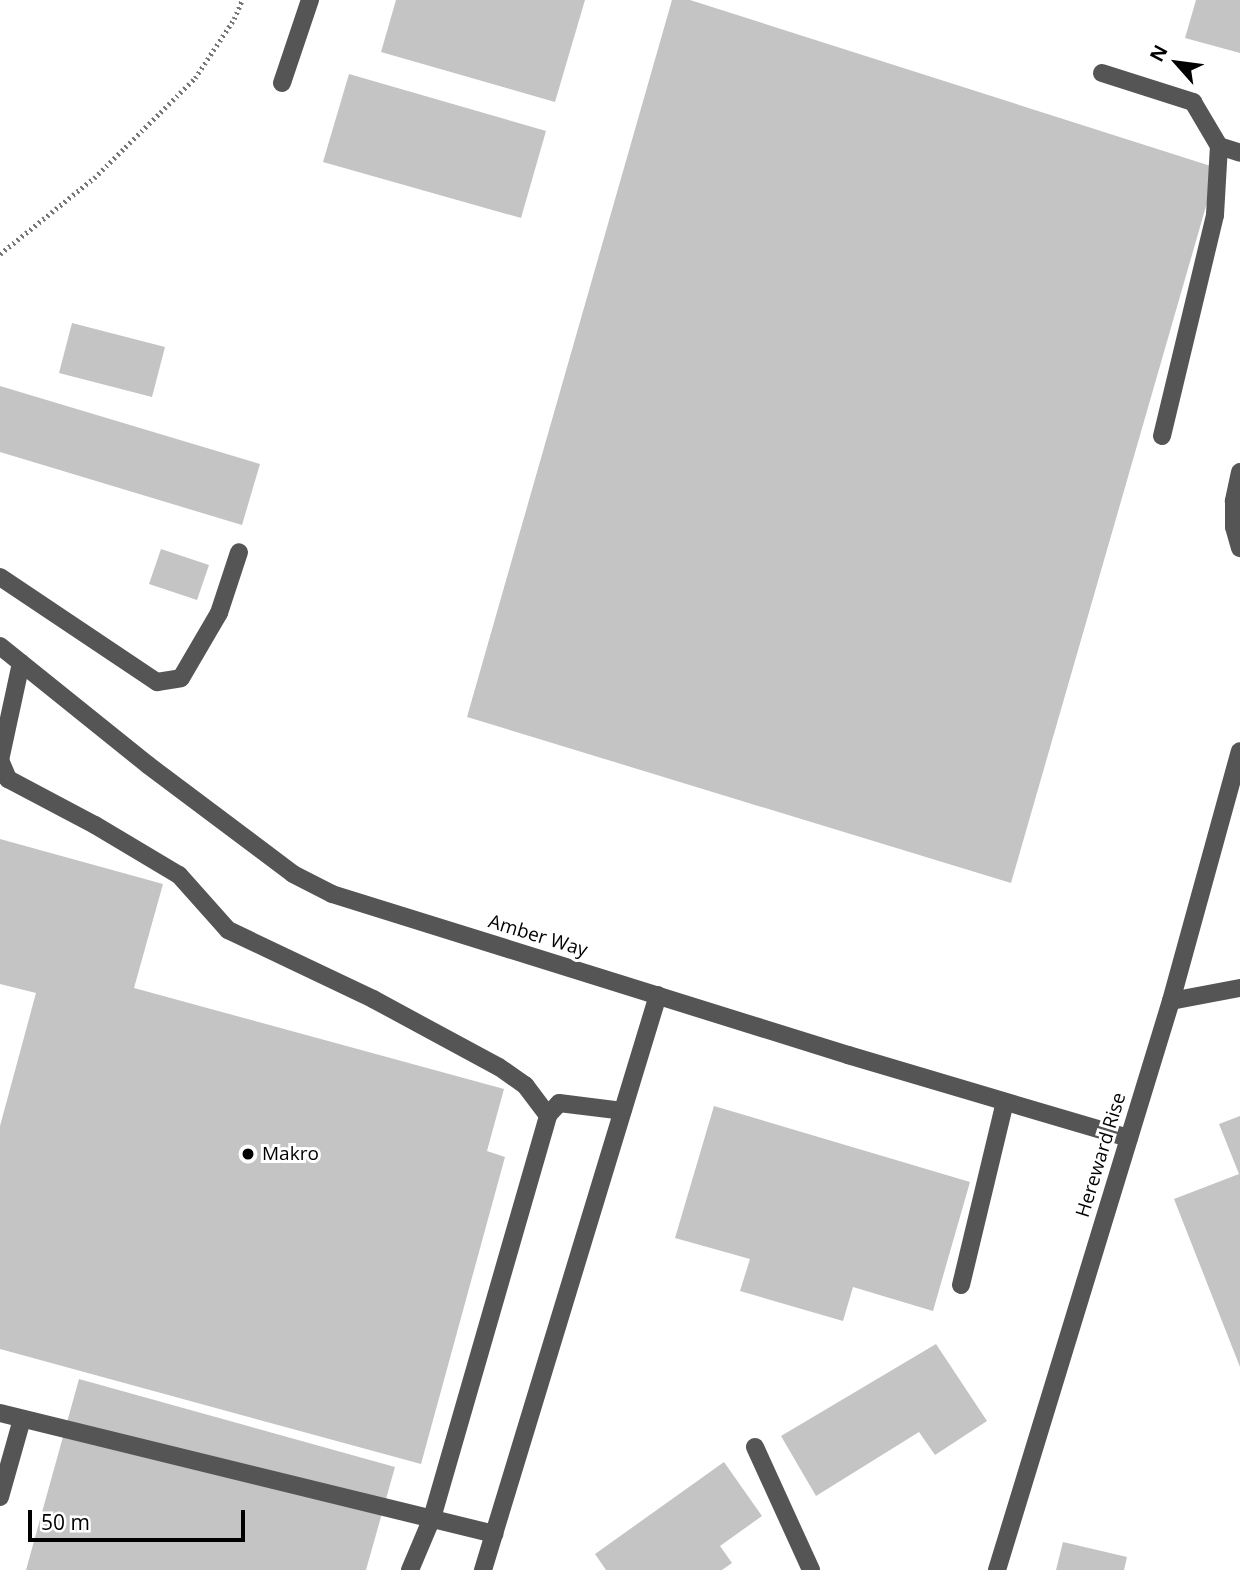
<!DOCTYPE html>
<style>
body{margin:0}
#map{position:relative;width:1240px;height:1570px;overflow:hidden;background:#fff;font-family:"Open Sans",sans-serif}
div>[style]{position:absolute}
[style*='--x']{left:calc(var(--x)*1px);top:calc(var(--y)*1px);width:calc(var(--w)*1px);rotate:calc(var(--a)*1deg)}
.building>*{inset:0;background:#c4c4c4}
.path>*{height:4.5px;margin-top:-2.25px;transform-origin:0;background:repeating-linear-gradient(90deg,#777 0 2px,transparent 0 5.5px)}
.minor>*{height:18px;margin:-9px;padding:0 9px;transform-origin:9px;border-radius:9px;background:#555}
.dots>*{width:19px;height:19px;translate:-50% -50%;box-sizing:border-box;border:4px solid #fff;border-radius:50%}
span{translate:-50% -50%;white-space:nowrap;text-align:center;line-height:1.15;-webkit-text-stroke:6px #fff;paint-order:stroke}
.street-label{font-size:19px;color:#000}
.poi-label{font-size:19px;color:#000}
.left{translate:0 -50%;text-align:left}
.north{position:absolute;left:1142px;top:28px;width:70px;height:70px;-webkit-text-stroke:5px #fff;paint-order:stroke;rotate:298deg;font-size:19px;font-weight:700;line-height:28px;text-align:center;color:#000}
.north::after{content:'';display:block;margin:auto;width:24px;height:32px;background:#000;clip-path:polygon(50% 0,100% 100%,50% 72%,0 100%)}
.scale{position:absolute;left:28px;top:1510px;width:217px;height:32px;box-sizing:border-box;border:4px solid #000;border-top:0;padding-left:9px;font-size:21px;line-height:24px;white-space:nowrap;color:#000;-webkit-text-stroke:5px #fff;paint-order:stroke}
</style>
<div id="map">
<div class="building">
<div style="clip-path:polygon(396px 0,585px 0,555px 102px,381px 52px)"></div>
<div style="clip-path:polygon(672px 0,690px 0,1217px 168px,1011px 883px,467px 717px)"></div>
<div style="clip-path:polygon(1196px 0,1240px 0,1240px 53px,1185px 38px)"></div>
<div style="clip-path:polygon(349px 74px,546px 131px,521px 218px,323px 162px)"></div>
<div style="clip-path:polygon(72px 323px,165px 347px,152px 397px,59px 373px)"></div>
<div style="clip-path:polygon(0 386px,260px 464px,242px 525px,0 452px)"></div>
<div style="clip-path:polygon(161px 549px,209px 565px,197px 600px,149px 584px)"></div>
<div style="clip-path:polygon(0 839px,163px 884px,134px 988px,504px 1089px,487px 1151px,505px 1157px,421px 1464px,0 1349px,0 1126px,36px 993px,0 984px)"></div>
<div style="clip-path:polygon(714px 1106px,970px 1182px,933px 1311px,853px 1287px,843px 1321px,740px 1291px,750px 1259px,675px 1238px)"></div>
<div style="clip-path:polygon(1240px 1116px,1240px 1367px,1174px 1199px,1239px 1174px,1219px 1124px)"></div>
<div style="clip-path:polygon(936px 1344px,987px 1421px,935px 1455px,919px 1432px,816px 1496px,781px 1436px)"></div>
<div style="clip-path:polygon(79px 1379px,395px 1467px,366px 1570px,26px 1570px)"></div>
<div style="clip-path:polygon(724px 1462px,762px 1516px,720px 1546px,732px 1563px,722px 1570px,606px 1570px,595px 1554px)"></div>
<div style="clip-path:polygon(1063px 1542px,1127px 1557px,1124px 1570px,1056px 1570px)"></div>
</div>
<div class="path">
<div style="--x:0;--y:254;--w:121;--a:-39"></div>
<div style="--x:94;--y:178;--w:142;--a:-44.7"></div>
<div style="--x:195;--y:78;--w:71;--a:-56.5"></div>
<div style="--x:234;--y:19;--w:21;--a:-67"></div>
</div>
<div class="minor">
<div style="--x:1102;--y:73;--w:96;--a:17.7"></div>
<div style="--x:1193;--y:102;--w:51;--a:59.4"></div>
<div style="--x:1219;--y:146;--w:22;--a:18"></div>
<div style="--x:282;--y:83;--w:88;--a:-71.4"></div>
<div style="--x:1162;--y:436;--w:227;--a:-76.5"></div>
<div style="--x:1215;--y:215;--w:69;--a:-86.7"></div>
<div style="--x:1240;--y:472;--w:30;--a:102"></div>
<div style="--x:1234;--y:501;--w:26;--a:90"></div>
<div style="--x:1234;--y:527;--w:22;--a:74"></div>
<div style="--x:0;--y:577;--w:189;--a:33.8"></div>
<div style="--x:157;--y:682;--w:24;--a:-9"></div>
<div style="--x:181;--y:678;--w:75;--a:-59.7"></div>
<div style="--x:219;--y:613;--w:64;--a:-71.8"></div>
<div style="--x:0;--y:646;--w:190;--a:38.8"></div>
<div style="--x:148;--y:765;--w:181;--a:36.9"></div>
<div style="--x:293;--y:874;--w:44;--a:27.1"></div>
<div style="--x:332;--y:894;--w:541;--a:17.33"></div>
<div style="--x:848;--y:1055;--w:293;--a:16.5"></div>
<div style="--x:21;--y:663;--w:99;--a:102.2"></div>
<div style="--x:0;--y:760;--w:21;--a:67"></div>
<div style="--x:8;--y:779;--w:98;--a:27.9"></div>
<div style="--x:95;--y:825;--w:98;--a:30.8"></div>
<div style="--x:179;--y:875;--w:74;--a:48.3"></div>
<div style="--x:228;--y:930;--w:161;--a:25.4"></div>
<div style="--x:373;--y:999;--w:143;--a:28.4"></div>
<div style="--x:499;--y:1067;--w:32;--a:35"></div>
<div style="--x:525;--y:1085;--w:38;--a:53"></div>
<div style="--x:1171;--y:1001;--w:70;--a:-10.7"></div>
<div style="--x:961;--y:1285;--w:188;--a:-76.5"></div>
<div style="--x:0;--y:1413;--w:509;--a:13.76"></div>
<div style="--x:755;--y:1447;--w:135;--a:65.5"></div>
<div style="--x:0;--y:1497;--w:81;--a:-74.2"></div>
<div style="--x:410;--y:1570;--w:56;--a:-67.1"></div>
<div style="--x:432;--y:1518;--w:419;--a:-73.9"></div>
<div style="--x:548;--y:1115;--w:16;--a:-47"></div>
<div style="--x:559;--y:1103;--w:64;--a:7.1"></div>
<div style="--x:483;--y:1570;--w:601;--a:-73.07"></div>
<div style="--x:997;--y:1570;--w:595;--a:-73"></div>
<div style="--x:1171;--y:1001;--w:259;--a:-74.6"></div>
</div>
<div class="dots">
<div style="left:248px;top:1154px;background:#000"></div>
</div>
<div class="street-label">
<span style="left:538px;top:936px;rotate:17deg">Amber Way</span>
<span style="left:1101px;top:1155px;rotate:-73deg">Hereward Rise</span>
</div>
<div class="poi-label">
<span class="left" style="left:262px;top:1154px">Makro</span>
</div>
<div class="north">N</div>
<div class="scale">50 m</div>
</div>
